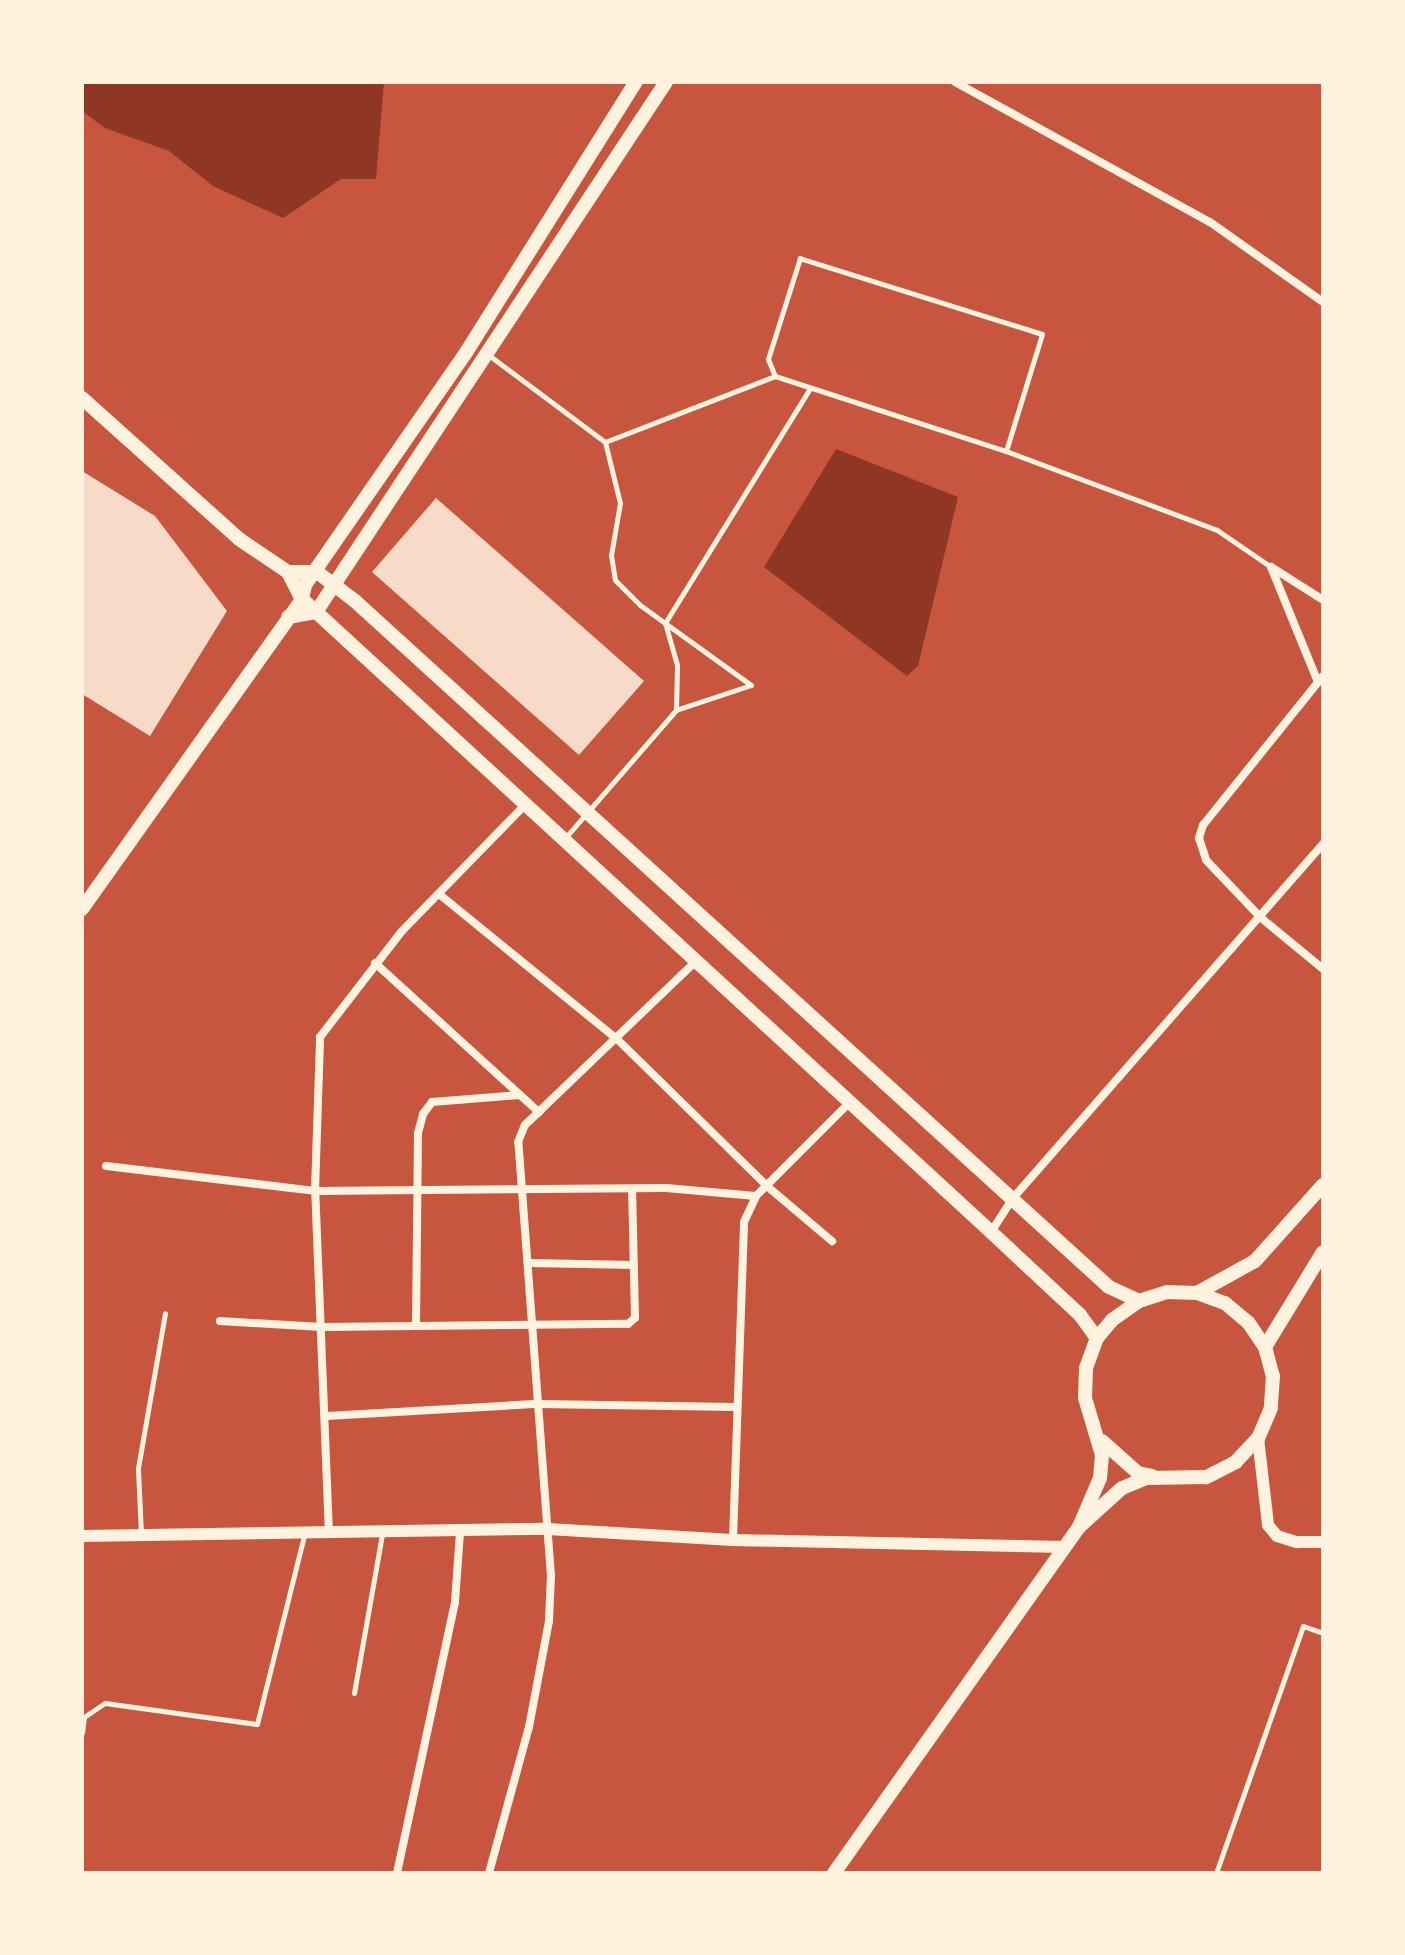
<!DOCTYPE html>
<style>
body{margin:0}
#map{position:relative;width:1405px;height:1955px;overflow:hidden;background:#c8553d;font-family:"Nunito Sans",sans-serif}
div>[style]{position:absolute}
[style*='--x']{left:calc(var(--x)*1px);top:calc(var(--y)*1px);width:calc(var(--w)*1px);rotate:calc(var(--a)*1deg)}
.water>*{inset:0;background:#8f3625}
.building>*{inset:0;background:#f7dbc8}
.service>*{height:5px;margin:-2.5px;padding:0 2.5px;transform-origin:2.5px;border-radius:2.5px;background:#fff3e0}
.minor>*{height:8px;margin:-4px;padding:0 4px;transform-origin:4px;border-radius:4px;background:#fff3e0}
.tertiary>*{height:12px;margin:-6px;padding:0 6px;transform-origin:6px;border-radius:6px;background:#fff3e0}
.primary>*{height:14px;margin:-7px;padding:0 7px;transform-origin:7px;border-radius:7px;background:#fff3e0}
span{translate:-50% -50%;white-space:nowrap;text-align:center;line-height:1.15;-webkit-text-stroke:6px #fff3e0;paint-order:stroke}
.frame{position:absolute;inset:0;border:84px solid #fff3e0;pointer-events:none}
</style>
<div id="map">
<div class="water">
<div style="clip-path:polygon(82px 82px,384px 82px,376px 179px,341px 179px,283px 218px,213px 186px,169px 151px,105px 128px,82px 111px)"></div>
<div style="clip-path:polygon(836px 449px,958px 497px,918px 666px,907px 676px,764px 567px)"></div>
</div>
<div class="building">
<div style="clip-path:polygon(82px 471px,155px 516px,227px 611px,150px 736px,82px 694px)"></div>
<div style="clip-path:polygon(436px 498px,644px 681px,579px 755px,372px 572px)"></div>
</div>
<div class="service">
<div style="--x:490;--y:356;--w:144;--a:36.8"></div>
<div style="--x:605;--y:442;--w:63;--a:76.2"></div>
<div style="--x:620;--y:503;--w:53;--a:99.8"></div>
<div style="--x:611;--y:555;--w:25;--a:81"></div>
<div style="--x:615;--y:580;--w:35;--a:45"></div>
<div style="--x:640;--y:605;--w:137;--a:35.8"></div>
<div style="--x:751;--y:685;--w:79;--a:161.6"></div>
<div style="--x:676;--y:710;--w:168;--a:130.9"></div>
<div style="--x:605;--y:442;--w:182;--a:-21.2"></div>
<div style="--x:775;--y:376;--w:243;--a:18"></div>
<div style="--x:1006;--y:451;--w:122;--a:-72.9"></div>
<div style="--x:1042;--y:334;--w:254;--a:-162.6"></div>
<div style="--x:800;--y:258;--w:106;--a:107.6"></div>
<div style="--x:768;--y:359;--w:18;--a:68"></div>
<div style="--x:1006;--y:451;--w:225;--a:20.5"></div>
<div style="--x:1217;--y:530;--w:65;--a:34.4"></div>
<div style="--x:676;--y:710;--w:45;--a:-88.7"></div>
<div style="--x:677;--y:665;--w:44;--a:-105.9"></div>
<div style="--x:665;--y:623;--w:274;--a:-58.3"></div>
<div style="--x:141;--y:1535;--w:67;--a:-92.6"></div>
<div style="--x:138;--y:1468;--w:157;--a:-80.1"></div>
<div style="--x:354;--y:1693;--w:161;--a:-80"></div>
<div style="--x:82;--y:1733;--w:16;--a:-83"></div>
<div style="--x:84;--y:1717;--w:25;--a:-34"></div>
<div style="--x:105;--y:1703;--w:153;--a:7.9"></div>
<div style="--x:257;--y:1724;--w:195;--a:-76"></div>
<div style="--x:1216;--y:1873;--w:262;--a:-70.6"></div>
<div style="--x:1303;--y:1626;--w:21;--a:19"></div>
</div>
<div class="minor">
<div style="--x:955;--y:82;--w:291;--a:28.8"></div>
<div style="--x:1210;--y:222;--w:138;--a:35.3"></div>
<div style="--x:1271;--y:567;--w:124;--a:67.8"></div>
<div style="--x:1271;--y:567;--w:62;--a:32.4"></div>
<div style="--x:1323;--y:676;--w:191;--a:128.8"></div>
<div style="--x:1203;--y:825;--w:14;--a:107"></div>
<div style="--x:1199;--y:838;--w:23;--a:72"></div>
<div style="--x:1206;--y:860;--w:79;--a:46.5"></div>
<div style="--x:1260;--y:917;--w:82;--a:39.5"></div>
<div style="--x:439;--y:894;--w:231;--a:39.2"></div>
<div style="--x:618;--y:1040;--w:210;--a:44.4"></div>
<div style="--x:768;--y:1187;--w:84;--a:40.2"></div>
<div style="--x:375;--y:963;--w:222;--a:42.3"></div>
<div style="--x:106;--y:1166;--w:210;--a:6.8"></div>
<div style="--x:315;--y:1191;--w:351;--a:-0.5"></div>
<div style="--x:666;--y:1188;--w:90;--a:5.1"></div>
<div style="--x:991;--y:1232;--w:40;--a:-57.1"></div>
<div style="--x:1013;--y:1198;--w:471;--a:-48.8"></div>
<div style="--x:530;--y:1263;--w:104;--a:1.1"></div>
<div style="--x:220;--y:1321;--w:102;--a:3.4"></div>
<div style="--x:322;--y:1327;--w:306;--a:-0.6"></div>
<div style="--x:628;--y:1324;--w:9;--a:-41"></div>
<div style="--x:635;--y:1318;--w:128;--a:-91.3"></div>
<div style="--x:416;--y:1326;--w:193;--a:-89.4"></div>
<div style="--x:418;--y:1133;--w:20;--a:-75"></div>
<div style="--x:423;--y:1114;--w:15;--a:-53"></div>
<div style="--x:432;--y:1102;--w:88;--a:-4.5"></div>
<div style="--x:327;--y:1416;--w:211;--a:-3.3"></div>
<div style="--x:538;--y:1404;--w:198;--a:0.9"></div>
<div style="--x:329;--y:1534;--w:343;--a:-92.3"></div>
<div style="--x:315;--y:1191;--w:154;--a:-88.1"></div>
<div style="--x:320;--y:1037;--w:134;--a:-52.3"></div>
<div style="--x:402;--y:931;--w:179;--a:-45.7"></div>
<div style="--x:733;--y:1540;--w:318;--a:-88"></div>
<div style="--x:744;--y:1222;--w:29;--a:-65"></div>
<div style="--x:756;--y:1196;--w:133;--a:-45"></div>
<div style="--x:397;--y:1873;--w:277;--a:-77.9"></div>
<div style="--x:455;--y:1602;--w:70;--a:-85.9"></div>
<div style="--x:489;--y:1873;--w:151;--a:-74.7"></div>
<div style="--x:529;--y:1727;--w:108;--a:-79.3"></div>
<div style="--x:549;--y:1621;--w:45;--a:-87.5"></div>
<div style="--x:551;--y:1576;--w:435;--a:-94.3"></div>
<div style="--x:518;--y:1142;--w:18;--a:-68"></div>
<div style="--x:525;--y:1125;--w:238;--a:-43.8"></div>
</div>
<div class="tertiary">
<div style="--x:1258;--y:1438;--w:88;--a:83.4"></div>
<div style="--x:1268;--y:1525;--w:14;--a:51"></div>
<div style="--x:1277;--y:1536;--w:21;--a:17"></div>
<div style="--x:1297;--y:1542;--w:26;--a:0"></div>
<div style="--x:82;--y:1536;--w:466;--a:-0.9"></div>
<div style="--x:548;--y:1529;--w:185;--a:3.4"></div>
<div style="--x:733;--y:1540;--w:333;--a:1.2"></div>
</div>
<div class="primary">
<div style="--x:82;--y:398;--w:211;--a:41.9"></div>
<div style="--x:239;--y:539;--w:59;--a:34"></div>
<div style="--x:288;--y:572;--w:30;--a:63"></div>
<div style="--x:302;--y:599;--w:936;--a:42.57"></div>
<div style="--x:991;--y:1232;--w:122;--a:43"></div>
<div style="--x:1080;--y:1315;--w:29;--a:54"></div>
<div style="--x:288;--y:572;--w:29;--a:0"></div>
<div style="--x:317;--y:572;--w:48;--a:37.3"></div>
<div style="--x:355;--y:601;--w:1019;--a:42.3"></div>
<div style="--x:1109;--y:1287;--w:33;--a:25"></div>
<div style="--x:288;--y:617;--w:28;--a:-10"></div>
<div style="--x:316;--y:612;--w:635;--a:-56.56"></div>
<div style="--x:82;--y:909;--w:380;--a:-54.6"></div>
<div style="--x:302;--y:599;--w:14;--a:-78"></div>
<div style="--x:305;--y:585;--w:285;--a:-55.3"></div>
<div style="--x:467;--y:351;--w:318;--a:-57.9"></div>
<div style="--x:1197;--y:1293;--w:66;--a:-28.9"></div>
<div style="--x:1255;--y:1261;--w:102;--a:-48.2"></div>
<div style="--x:1265;--y:1347;--w:111;--a:-58.6"></div>
<div style="--x:1102;--y:1441;--w:48;--a:41.6"></div>
<div style="--x:1138;--y:1473;--w:14;--a:12"></div>
<div style="--x:834;--y:1873;--w:424;--a:-54.7"></div>
<div style="--x:1079;--y:1527;--w:53;--a:-66.8"></div>
<div style="--x:1100;--y:1478;--w:23;--a:-85"></div>
<div style="--x:1102;--y:1455;--w:59;--a:-106.6"></div>
<div style="--x:1085;--y:1398;--w:30;--a:-88"></div>
<div style="--x:1086;--y:1368;--w:32;--a:-70"></div>
<div style="--x:1097;--y:1338;--w:23;--a:-50"></div>
<div style="--x:1112;--y:1320;--w:33;--a:-35"></div>
<div style="--x:1139;--y:1301;--w:29;--a:-18"></div>
<div style="--x:1167;--y:1292;--w:30;--a:2"></div>
<div style="--x:1197;--y:1293;--w:30;--a:20"></div>
<div style="--x:1225;--y:1303;--w:30;--a:40"></div>
<div style="--x:1248;--y:1322;--w:30;--a:56"></div>
<div style="--x:1265;--y:1347;--w:30;--a:75"></div>
<div style="--x:1273;--y:1376;--w:32;--a:94"></div>
<div style="--x:1271;--y:1408;--w:33;--a:113"></div>
<div style="--x:1258;--y:1438;--w:33;--a:133"></div>
<div style="--x:1236;--y:1462;--w:34;--a:153"></div>
<div style="--x:1206;--y:1477;--w:60;--a:179"></div>
<div style="--x:1146;--y:1478;--w:26;--a:157"></div>
<div style="--x:1122;--y:1488;--w:58;--a:137.8"></div>
</div>
<div class="frame"></div>
</div>
